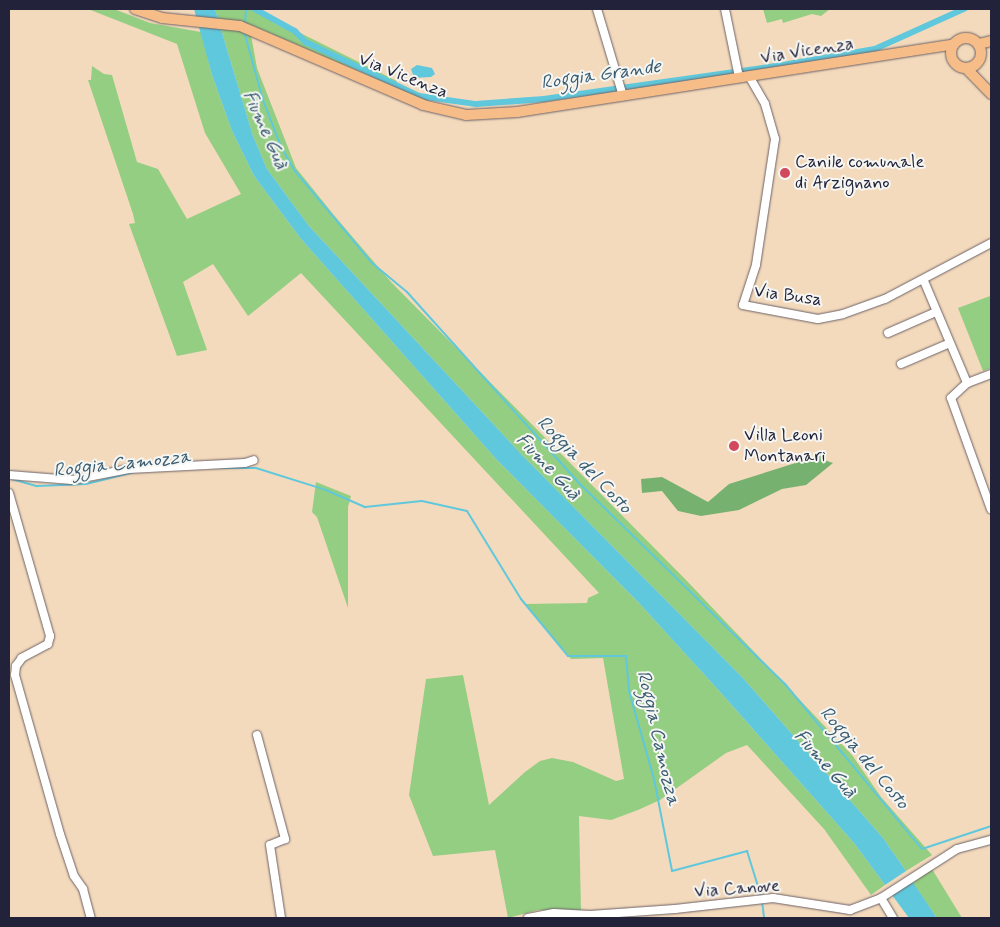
<!DOCTYPE html>
<meta charset="utf-8">
<style>
body{margin:0}
#map{position:relative;width:1000px;height:927px;overflow:hidden;background:#f4dabc;font-family:Mynerve,sans-serif}
div>[style]{position:absolute}
[style*='--x']{left:calc(var(--x)*1px);top:calc(var(--y)*1px);width:calc(var(--w)*1px);rotate:calc(var(--a)*1deg)}
.green>*{inset:0;background:#94ce82}
.forest>*{inset:0;background:#77b170}
.water>*{inset:0;background:#60c8dc}
.stream>*{height:2px;margin:-1px;padding:0 1px;transform-origin:1px;border-radius:1px;background:#60c8dc}
.canal>*{height:5.5px;margin:-2.75px;padding:0 2.75px;transform-origin:2.75px;border-radius:2.75px;background:#60c8dc}
.roads{filter:drop-shadow(0 0 1px #6c6268) drop-shadow(0 0 1px #6c6268)}
.minor>*{height:8px;margin:-4px;padding:0 4px;transform-origin:4px;border-radius:4px;background:#fff}
.major>*{height:10px;margin:-5px;padding:0 5px;transform-origin:5px;border-radius:5px;background:#f7bd88}
.major>.ring{margin:-5px;padding:0;box-sizing:content-box;background:none;border:10px solid #f7bd88;border-radius:50%}
.dots>*{width:14px;height:14px;translate:-50% -50%;box-sizing:border-box;border:2px solid #f6f6f2;border-radius:50%}
span{translate:-50% -50%;white-space:nowrap;text-align:center;line-height:1.15;-webkit-text-stroke:4px #f6f6f2;paint-order:stroke}
.street-label{font-size:18px;color:#22223b}
.poi-label{font-size:18px;color:#22223b}
.left{translate:0 -50%;text-align:left}
.water-label{font-size:19px;color:#385c73;font-style:italic}
.frame{position:absolute;inset:0;border:10px solid #22223b;pointer-events:none}
</style>
<div id="map">
<div class="green">
<div style="clip-path:polygon(88px 9px,114px 9px,150px 23px,201px 32px,212px 75px,232px 131px,254px 176px,301px 239px,497px 460px,639px 603px,721px 693px,854px 843px,885px 885px,871px 895px,824px 829px,747px 745px,726px 753px,660px 800px,638px 810px,611px 820px,579px 816px,581px 911px,538px 910px,508px 918px,495px 850px,433px 856px,409px 795px,426px 679px,463px 675px,489px 805px,525px 772px,540px 761px,552px 758px,573px 762px,616px 781px,624px 779px,603px 658px,571px 659px,525px 604px,587px 603px,588px 598px,599px 593px,301px 273px,248px 316px,213px 264px,183px 282px,207px 350px,177px 356px,129px 224px,135px 223px,133px 214px,88px 80px,91px 80px,92px 66px,104px 74px,112px 75px,137px 162px,158px 169px,187px 219px,241px 194px,205px 133px,177px 44px)"></div>
<div style="clip-path:polygon(215px 9px,252px 9px,397px 81px,393px 86px,249px 24px,257px 68px,296px 168px,333px 214px,391px 282px,686px 580px,852px 755px,881px 797px,932px 855px,906px 871px,883px 838px,742px 677px,522px 455px,309px 226px,267px 169px,253px 136px)"></div>
<div style="clip-path:polygon(763px 9px,830px 9px,821px 16px,812px 14px,783px 23px,782px 19px,767px 23px)"></div>
<div style="clip-path:polygon(990px 296px,991px 368px,983px 371px,958px 308px)"></div>
<div style="clip-path:polygon(316px 482px,351px 496px,348px 507px,348px 608px,317px 517px,312px 512px)"></div>
<div style="clip-path:polygon(932px 869px,962px 918px,937px 918px,913px 883px)"></div>
</div>
<div class="forest">
<div style="clip-path:polygon(821px 455px,824px 460px,833px 463px,806px 485px,782px 489px,739px 510px,701px 516px,678px 511px,662px 491px,642px 493px,641px 479px,662px 477px,708px 502px,729px 484px)"></div>
</div>
<div class="water">
<div style="clip-path:polygon(194px 9px,215px 9px,253px 136px,267px 169px,309px 226px,522px 455px,742px 677px,883px 838px,906px 871px,885px 885px,854px 843px,721px 693px,639px 603px,497px 460px,301px 239px,254px 176px,232px 131px,212px 75px)"></div>
<div style="clip-path:polygon(417px 65px,432px 68px,435px 74px,431px 77px,414px 78px,411px 69px)"></div>
<div style="clip-path:polygon(910px 878px,937px 918px,909px 918px,892px 895px)"></div>
</div>
<div class="stream">
<div style="--x:245;--y:24;--w:15;--a:-86"></div>
<div style="--x:244;--y:31;--w:72;--a:74.6"></div>
<div style="--x:263;--y:100;--w:50;--a:69"></div>
<div style="--x:281;--y:147;--w:28;--a:60"></div>
<div style="--x:295;--y:171;--w:120;--a:50.1"></div>
<div style="--x:372;--y:263;--w:45;--a:39.6"></div>
<div style="--x:407;--y:292;--w:260;--a:48"></div>
<div style="--x:581;--y:485;--w:285;--a:44.3"></div>
<div style="--x:785;--y:684;--w:214;--a:50.3"></div>
<div style="--x:922;--y:849;--w:73;--a:-18.4"></div>
<div style="--x:209;--y:468;--w:47;--a:0"></div>
<div style="--x:256;--y:468;--w:73;--a:17.4"></div>
<div style="--x:326;--y:490;--w:43;--a:23.6"></div>
<div style="--x:365;--y:507;--w:57;--a:-6"></div>
<div style="--x:422;--y:501;--w:46;--a:12.5"></div>
<div style="--x:467;--y:511;--w:103;--a:58.5"></div>
<div style="--x:521;--y:599;--w:74;--a:50.5"></div>
<div style="--x:568;--y:656;--w:58;--a:0"></div>
<div style="--x:626;--y:656;--w:35;--a:85"></div>
<div style="--x:629;--y:691;--w:91;--a:74.1"></div>
<div style="--x:654;--y:779;--w:94;--a:78.9"></div>
<div style="--x:672;--y:871;--w:78;--a:-14.9"></div>
<div style="--x:747;--y:851;--w:47;--a:72.7"></div>
<div style="--x:12;--y:479;--w:26;--a:16"></div>
<div style="--x:37;--y:486;--w:49;--a:-2.3"></div>
<div style="--x:86;--y:484;--w:50;--a:-13.8"></div>
<div style="--x:762;--y:901;--w:17;--a:83"></div>
</div>
<div class="canal">
<div style="--x:255;--y:9;--w:46;--a:28.8"></div>
<div style="--x:295;--y:31;--w:16;--a:45"></div>
<div style="--x:306;--y:42;--w:125;--a:25.5"></div>
<div style="--x:419;--y:96;--w:58;--a:8"></div>
<div style="--x:476;--y:104;--w:68;--a:-4.2"></div>
<div style="--x:544;--y:99;--w:235;--a:-8.1"></div>
<div style="--x:777;--y:66;--w:99;--a:-9.8"></div>
<div style="--x:875;--y:49;--w:98;--a:-24.2"></div>
</div>
<div class="roads">
<div class="minor">
<div style="--x:597;--y:9;--w:91;--a:73.4"></div>
<div style="--x:725;--y:9;--w:69;--a:78.4"></div>
<div style="--x:749;--y:76;--w:32;--a:60"></div>
<div style="--x:765;--y:104;--w:36;--a:74"></div>
<div style="--x:775;--y:139;--w:127;--a:98.6"></div>
<div style="--x:756;--y:265;--w:42;--a:108"></div>
<div style="--x:743;--y:305;--w:76;--a:10.6"></div>
<div style="--x:818;--y:319;--w:25;--a:-11"></div>
<div style="--x:843;--y:314;--w:45;--a:-19.7"></div>
<div style="--x:885;--y:299;--w:120;--a:-27.8"></div>
<div style="--x:924;--y:281;--w:111;--a:67.1"></div>
<div style="--x:888;--y:333;--w:52;--a:-23.6"></div>
<div style="--x:901;--y:364;--w:53;--a:-23.2"></div>
<div style="--x:991;--y:374;--w:26;--a:159"></div>
<div style="--x:967;--y:383;--w:22;--a:137"></div>
<div style="--x:951;--y:398;--w:118;--a:70.2"></div>
<div style="--x:9;--y:475;--w:63;--a:4.5"></div>
<div style="--x:72;--y:480;--w:58;--a:-10.9"></div>
<div style="--x:129;--y:469;--w:116;--a:-3"></div>
<div style="--x:245;--y:463;--w:9;--a:-18"></div>
<div style="--x:9;--y:493;--w:149;--a:74"></div>
<div style="--x:50;--y:636;--w:8;--a:104"></div>
<div style="--x:48;--y:644;--w:30;--a:152"></div>
<div style="--x:22;--y:658;--w:10;--a:127"></div>
<div style="--x:16;--y:666;--w:9;--a:96"></div>
<div style="--x:15;--y:675;--w:165;--a:74.2"></div>
<div style="--x:60;--y:834;--w:44;--a:71.6"></div>
<div style="--x:74;--y:876;--w:16;--a:55"></div>
<div style="--x:83;--y:889;--w:30;--a:75"></div>
<div style="--x:257;--y:735;--w:108;--a:74.9"></div>
<div style="--x:285;--y:839;--w:16;--a:158"></div>
<div style="--x:270;--y:845;--w:74;--a:81.4"></div>
<div style="--x:881;--y:898;--w:23;--a:59"></div>
<div style="--x:528;--y:918;--w:26;--a:-11"></div>
<div style="--x:554;--y:913;--w:36;--a:3"></div>
<div style="--x:590;--y:915;--w:85;--a:-4"></div>
<div style="--x:675;--y:909;--w:99;--a:-6.4"></div>
<div style="--x:773;--y:898;--w:78;--a:8.9"></div>
<div style="--x:850;--y:910;--w:33;--a:-21"></div>
<div style="--x:881;--y:898;--w:90;--a:-32.8"></div>
<div style="--x:957;--y:849;--w:35;--a:-15"></div>
</div>
<div class="major">
<div style="--x:135;--y:9;--w:28;--a:18"></div>
<div style="--x:162;--y:18;--w:78;--a:5.9"></div>
<div style="--x:240;--y:26;--w:199;--a:23.3"></div>
<div style="--x:423;--y:105;--w:44;--a:13.1"></div>
<div style="--x:466;--y:115;--w:51;--a:-3.4"></div>
<div style="--x:517;--y:112;--w:442;--a:-8.8"></div>
<div class="ring" style="left:951px;top:38px;width:20px;height:20px"></div>
<div style="--x:979;--y:44;--w:12;--a:-14"></div>
<div style="--x:966;--y:68;--w:36;--a:46"></div>
</div>
</div>
<div class="dots">
<div style="left:785px;top:173px;background:#d1495b"></div>
<div style="left:734px;top:446px;background:#d1495b"></div>
</div>
<div class="street-label">
<span style="left:807px;top:51px;rotate:-9deg">Via Vicenza</span>
<span style="left:403px;top:76px;rotate:22deg">Via Vicenza</span>
<span style="left:788px;top:296px;rotate:8deg">Via Busa</span>
<span style="left:737px;top:889px;rotate:-4deg">Via Canove</span>
</div>
<div class="poi-label">
<span class="left" style="left:795px;top:173px">Canile comunale<br>di Arzignano</span>
<span class="left" style="left:744px;top:446px">Villa Leoni<br>Montanari</span>
</div>
<div class="water-label">
<span style="left:601px;top:75px;rotate:-8deg">Roggia Grande</span>
<span style="left:265px;top:130px;rotate:66deg">Fiume Guà</span>
<span style="left:122px;top:464px;rotate:-6deg">Roggia Camozza</span>
<span style="left:584px;top:465px;rotate:46deg">Roggia del Costo</span>
<span style="left:548px;top:467px;rotate:47deg">Fiume Guà</span>
<span style="left:658px;top:738px;rotate:77deg">Roggia Camozza</span>
<span style="left:864px;top:758px;rotate:50deg">Roggia del Costo</span>
<span style="left:825px;top:764px;rotate:49deg">Fiume Guà</span>
</div>
<div class="frame"></div>
</div>
